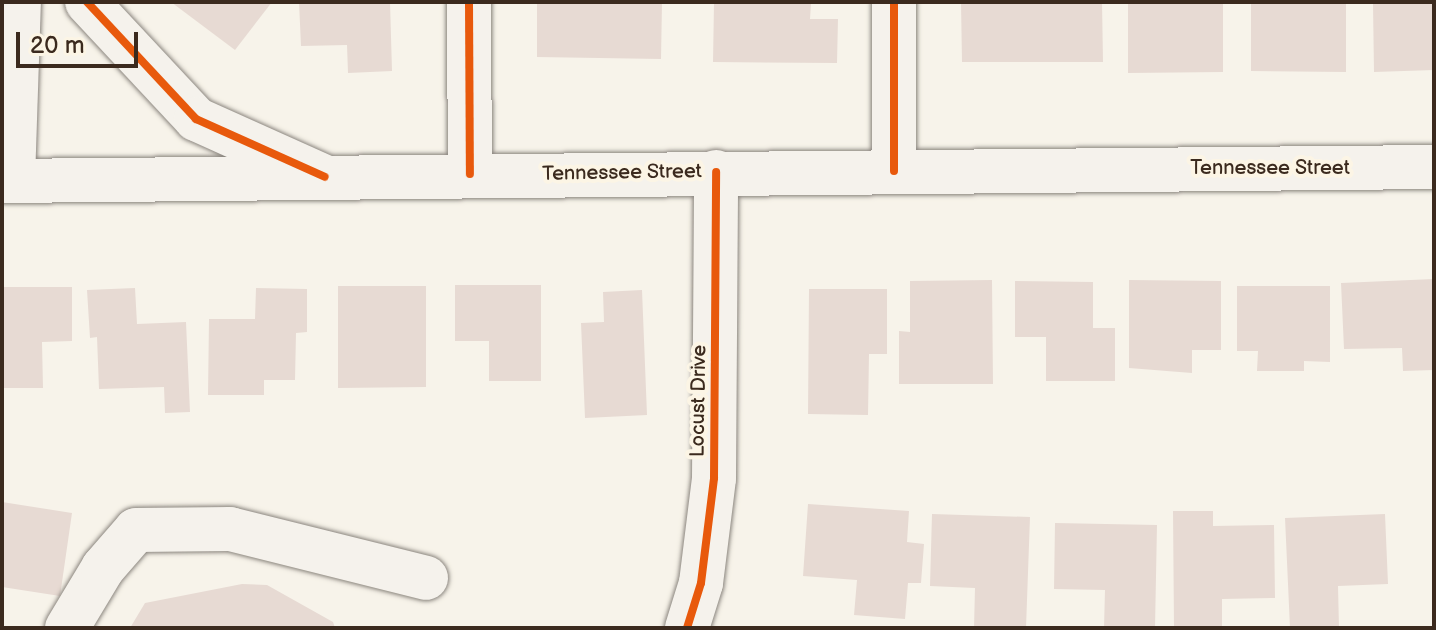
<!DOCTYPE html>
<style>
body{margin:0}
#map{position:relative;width:1436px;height:630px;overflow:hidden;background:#f7f3ea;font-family:"Balsamiq Sans",sans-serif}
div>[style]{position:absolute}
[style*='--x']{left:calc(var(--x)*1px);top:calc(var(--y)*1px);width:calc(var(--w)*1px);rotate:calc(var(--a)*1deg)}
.building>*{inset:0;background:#e7dad3}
.roads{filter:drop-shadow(0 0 2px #8b867f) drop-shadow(0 0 2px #8b867f)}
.minor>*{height:44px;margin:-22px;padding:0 22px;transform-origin:22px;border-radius:22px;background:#f5f2ec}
.major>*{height:44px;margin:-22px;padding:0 22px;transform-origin:22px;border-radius:22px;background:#f5f2ec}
.cycleway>*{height:8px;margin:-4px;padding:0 4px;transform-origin:4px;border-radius:4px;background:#e8590c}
span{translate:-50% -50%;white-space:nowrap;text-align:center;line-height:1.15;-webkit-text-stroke:8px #fcf5e5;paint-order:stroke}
.street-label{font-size:20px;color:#3b2a1e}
.frame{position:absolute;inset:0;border:4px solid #3b2a1e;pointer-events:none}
.scale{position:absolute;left:16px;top:32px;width:122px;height:36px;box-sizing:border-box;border:4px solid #3b2a1e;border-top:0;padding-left:10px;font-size:24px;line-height:28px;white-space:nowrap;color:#3b2a1e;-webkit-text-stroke:6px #fcf5e5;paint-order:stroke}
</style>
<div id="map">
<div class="building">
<div style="clip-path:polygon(171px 2px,272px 2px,235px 50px)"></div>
<div style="clip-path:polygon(299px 2px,390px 2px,392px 71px,348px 73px,347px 45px,301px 46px)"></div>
<div style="clip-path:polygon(537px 2px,662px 2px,661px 59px,537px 57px)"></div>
<div style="clip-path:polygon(961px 2px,1102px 2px,1103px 62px,962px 62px)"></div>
<div style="clip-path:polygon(1128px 2px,1223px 2px,1223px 72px,1128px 73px)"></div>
<div style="clip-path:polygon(1251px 2px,1346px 2px,1346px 72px,1251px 71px)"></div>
<div style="clip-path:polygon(1434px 2px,1434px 70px,1374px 72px,1373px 4px)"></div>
<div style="clip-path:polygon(714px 3px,811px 3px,810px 19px,838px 19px,837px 63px,713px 62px)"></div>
<div style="clip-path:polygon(1434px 279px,1434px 370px,1403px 371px,1402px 348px,1344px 349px,1341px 283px)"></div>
<div style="clip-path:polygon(992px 280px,993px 384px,899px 384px,899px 331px,910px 332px,910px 281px)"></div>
<div style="clip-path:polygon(1129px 280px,1221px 281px,1221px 350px,1192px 350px,1192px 373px,1129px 368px)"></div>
<div style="clip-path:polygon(1015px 281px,1093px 282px,1093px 328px,1115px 328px,1115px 381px,1046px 381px,1046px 337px,1015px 337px)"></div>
<div style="clip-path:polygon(455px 285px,541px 285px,541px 381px,489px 381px,489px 341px,455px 341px)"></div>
<div style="clip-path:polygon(338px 286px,426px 286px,426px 387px,338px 388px)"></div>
<div style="clip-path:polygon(1237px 286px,1330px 286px,1330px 362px,1304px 361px,1304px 371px,1257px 371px,1258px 351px,1237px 351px)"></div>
<div style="clip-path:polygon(2px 287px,72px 287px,72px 341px,42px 342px,43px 388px,2px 388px)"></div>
<div style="clip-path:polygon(135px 288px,137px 324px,186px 322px,190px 412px,165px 413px,164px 387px,99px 389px,97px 337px,90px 338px,87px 290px)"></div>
<div style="clip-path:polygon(256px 288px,307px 289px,307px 332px,296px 333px,295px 380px,264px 380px,264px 395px,208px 395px,209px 319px,255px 319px)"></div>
<div style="clip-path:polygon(809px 289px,887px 289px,887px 354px,869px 354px,868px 415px,808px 414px)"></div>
<div style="clip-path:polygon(642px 290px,647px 415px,585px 418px,581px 323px,604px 322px,603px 292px)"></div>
<div style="clip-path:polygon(2px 502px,72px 513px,60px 596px,2px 587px)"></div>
<div style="clip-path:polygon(808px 504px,909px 511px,907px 542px,924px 544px,921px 583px,908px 583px,905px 619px,854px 615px,857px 580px,803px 576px)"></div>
<div style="clip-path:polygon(1173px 511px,1213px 511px,1213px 526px,1274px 525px,1275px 598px,1222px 599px,1222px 628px,1174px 628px)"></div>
<div style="clip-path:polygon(932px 514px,1030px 517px,1026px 628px,974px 628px,975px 588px,930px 586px)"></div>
<div style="clip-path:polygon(1385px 514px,1388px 584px,1338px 586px,1339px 628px,1290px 628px,1285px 518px)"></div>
<div style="clip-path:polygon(1055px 523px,1157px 525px,1155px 628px,1104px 628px,1105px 590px,1054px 589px)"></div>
<div style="clip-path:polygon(242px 584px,267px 585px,333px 622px,335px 628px,130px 628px,145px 603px)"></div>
</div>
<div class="roads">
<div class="minor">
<div style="--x:87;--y:2;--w:160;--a:47"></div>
<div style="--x:196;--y:119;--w:141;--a:24.2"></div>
<div style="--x:469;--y:2;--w:172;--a:89.7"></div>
<div style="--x:894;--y:2;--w:169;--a:90"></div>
<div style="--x:13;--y:180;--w:178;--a:-88.1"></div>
<div style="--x:67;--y:628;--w:70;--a:-59"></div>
<div style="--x:103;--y:568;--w:50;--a:-49"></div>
<div style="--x:136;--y:530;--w:94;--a:-0.6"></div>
<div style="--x:230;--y:529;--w:202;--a:14"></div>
<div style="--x:687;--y:628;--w:47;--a:-72.7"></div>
<div style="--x:701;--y:583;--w:106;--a:-82.9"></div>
<div style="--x:714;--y:478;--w:306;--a:-89.6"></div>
</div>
<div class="major">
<div style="--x:2;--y:181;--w:1432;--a:-0.56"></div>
</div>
</div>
<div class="cycleway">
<div style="--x:87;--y:2;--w:160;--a:47"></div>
<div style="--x:196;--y:119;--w:141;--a:24.2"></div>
<div style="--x:469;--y:2;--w:172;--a:89.7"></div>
<div style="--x:894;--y:2;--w:169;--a:90"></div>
<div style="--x:687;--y:628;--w:47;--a:-72.7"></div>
<div style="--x:701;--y:583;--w:106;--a:-82.9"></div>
<div style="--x:714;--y:478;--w:306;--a:-89.6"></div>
</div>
<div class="street-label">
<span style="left:1270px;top:168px">Tennessee Street</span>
<span style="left:622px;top:173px;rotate:-1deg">Tennessee Street</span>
<span style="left:699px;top:401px;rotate:-89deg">Locust Drive</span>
</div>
<div class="frame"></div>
<div class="scale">20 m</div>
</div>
